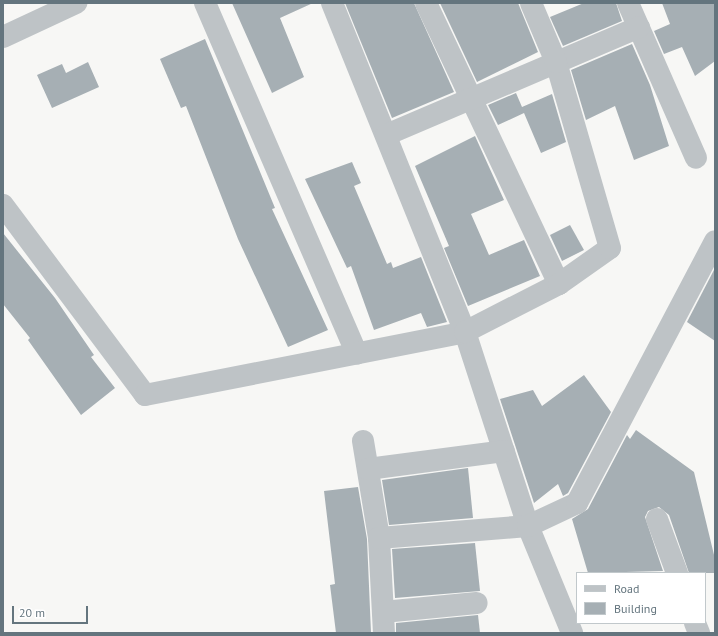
<!DOCTYPE html>
<style>
body{margin:0}
#map{position:relative;width:718px;height:636px;overflow:hidden;background:#f7f7f5;font-family:"PT Sans",sans-serif}
div>[style]{position:absolute}
[style*='--x']{left:calc(var(--x)*1px);top:calc(var(--y)*1px);width:calc(var(--w)*1px);rotate:calc(var(--a)*1deg)}
.building>*{inset:0;background:#a6afb4}
.minor>*{height:22px;margin:-11px;padding:0 11px;transform-origin:11px;border-radius:11px;background:#bec3c6}
span{translate:-50% -50%;white-space:nowrap;text-align:center;line-height:1.15;-webkit-text-stroke:4px #fff;paint-order:stroke}
.frame{position:absolute;inset:0;border:4px solid #64757e;pointer-events:none}
.legend{position:absolute;left:576px;top:572px;width:130px;height:52px;box-sizing:border-box;background:#fff;border:1px solid #c1c8cb;margin:0;padding:5px 7px;list-style:none;font-size:12px;color:#64757e}
.legend li{display:flex;align-items:center;gap:8px;height:20px}
.legend b{width:20px;border:1px solid #c1c8cb}
.scale{position:absolute;left:12px;top:606px;width:76px;height:18px;box-sizing:border-box;border:2px solid #64757e;border-top:0;padding-left:5px;font-size:12px;line-height:14px;white-space:nowrap;color:#64757e;-webkit-text-stroke:3px #fff;paint-order:stroke}
</style>
<div id="map">
<div class="building">
<div style="clip-path:polygon(232px 3px,313px 3px,280px 18px,304px 77px,272px 93px)"></div>
<div style="clip-path:polygon(345px 3px,414px 3px,454px 92px,392px 118px)"></div>
<div style="clip-path:polygon(440px 3px,518px 3px,538px 52px,477px 82px)"></div>
<div style="clip-path:polygon(584px 3px,616px 3px,622px 21px,563px 46px,550px 17px)"></div>
<div style="clip-path:polygon(662px 3px,715px 3px,715px 61px,695px 76px,682px 47px,664px 54px,654px 31px,670px 24px)"></div>
<div style="clip-path:polygon(205px 39px,275px 208px,272px 209px,328px 330px,288px 347px,238px 239px,186px 106px,181px 108px,160px 59px)"></div>
<div style="clip-path:polygon(632px 44px,650px 85px,669px 146px,634px 160px,615px 106px,586px 120px,571px 70px)"></div>
<div style="clip-path:polygon(88px 62px,99px 87px,52px 108px,37px 75px,62px 64px,66px 73px)"></div>
<div style="clip-path:polygon(516px 93px,522px 107px,552px 94px,566px 142px,541px 153px,524px 113px,498px 125px,488px 105px)"></div>
<div style="clip-path:polygon(475px 136px,504px 200px,471px 214px,489px 255px,524px 240px,540px 276px,468px 306px,444px 248px,449px 246px,415px 166px)"></div>
<div style="clip-path:polygon(352px 162px,361px 183px,354px 186px,387px 264px,391px 262px,393px 268px,421px 257px,447px 322px,427px 327px,421px 313px,374px 330px,351px 266px,347px 268px,305px 179px)"></div>
<div style="clip-path:polygon(570px 225px,584px 250px,562px 261px,550px 235px)"></div>
<div style="clip-path:polygon(3px 233px,55px 298px,94px 355px,91px 357px,115px 388px,81px 415px,28px 340px,30px 338px,3px 304px)"></div>
<div style="clip-path:polygon(715px 268px,715px 341px,687px 322px)"></div>
<div style="clip-path:polygon(584px 375px,611px 412px,568px 493px,563px 496px,558px 484px,534px 503px,500px 399px,533px 390px,542px 406px)"></div>
<div style="clip-path:polygon(636px 430px,694px 472px,715px 559px,715px 573px,689px 573px,669px 515px,659px 507px,648px 511px,645px 517px,663px 571px,588px 573px,572px 519px,588px 509px,627px 435px,630px 439px)"></div>
<div style="clip-path:polygon(468px 468px,473px 518px,389px 525px,382px 480px)"></div>
<div style="clip-path:polygon(358px 487px,367px 539px,371px 633px,336px 633px,330px 585px,335px 584px,324px 491px)"></div>
<div style="clip-path:polygon(475px 543px,480px 591px,395px 598px,392px 549px)"></div>
<div style="clip-path:polygon(478px 615px,480px 633px,396px 633px,396px 623px)"></div>
</div>
<div class="minor">
<div style="--x:205;--y:3;--w:382;--a:66.6"></div>
<div style="--x:332;--y:3;--w:355;--a:68"></div>
<div style="--x:465;--y:332;--w:204;--a:72"></div>
<div style="--x:528;--y:526;--w:116;--a:67.6"></div>
<div style="--x:426;--y:3;--w:311;--a:64.7"></div>
<div style="--x:628;--y:3;--w:169;--a:66.3"></div>
<div style="--x:3;--y:37;--w:81;--a:-25"></div>
<div style="--x:386;--y:135;--w:275;--a:-23.1"></div>
<div style="--x:3;--y:205;--w:237;--a:53.2"></div>
<div style="--x:145;--y:395;--w:326;--a:-11.1"></div>
<div style="--x:465;--y:332;--w:106;--a:-27.1"></div>
<div style="--x:559;--y:284;--w:62;--a:-35.2"></div>
<div style="--x:610;--y:248;--w:194;--a:-106.2"></div>
<div style="--x:556;--y:62;--w:64;--a:-113"></div>
<div style="--x:363;--y:441;--w:98;--a:80.6"></div>
<div style="--x:379;--y:538;--w:95;--a:87"></div>
<div style="--x:368;--y:469;--w:137;--a:-7.5"></div>
<div style="--x:657;--y:519;--w:58;--a:69.7"></div>
<div style="--x:379;--y:538;--w:149;--a:-4.6"></div>
<div style="--x:528;--y:526;--w:54;--a:-25.1"></div>
<div style="--x:577;--y:503;--w:296;--a:-62.2"></div>
<div style="--x:383;--y:612;--w:94;--a:-5.5"></div>
<div style="--x:695;--y:623;--w:11;--a:68"></div>
</div>
<div class="frame"></div>
<ul class="legend">
<li><b style="height:5px;background:#bec3c6"></b>Road</li>
<li><b style="height:11px;background:#a6afb4"></b>Building</li>
</ul>
<div class="scale">20 m</div>
</div>
